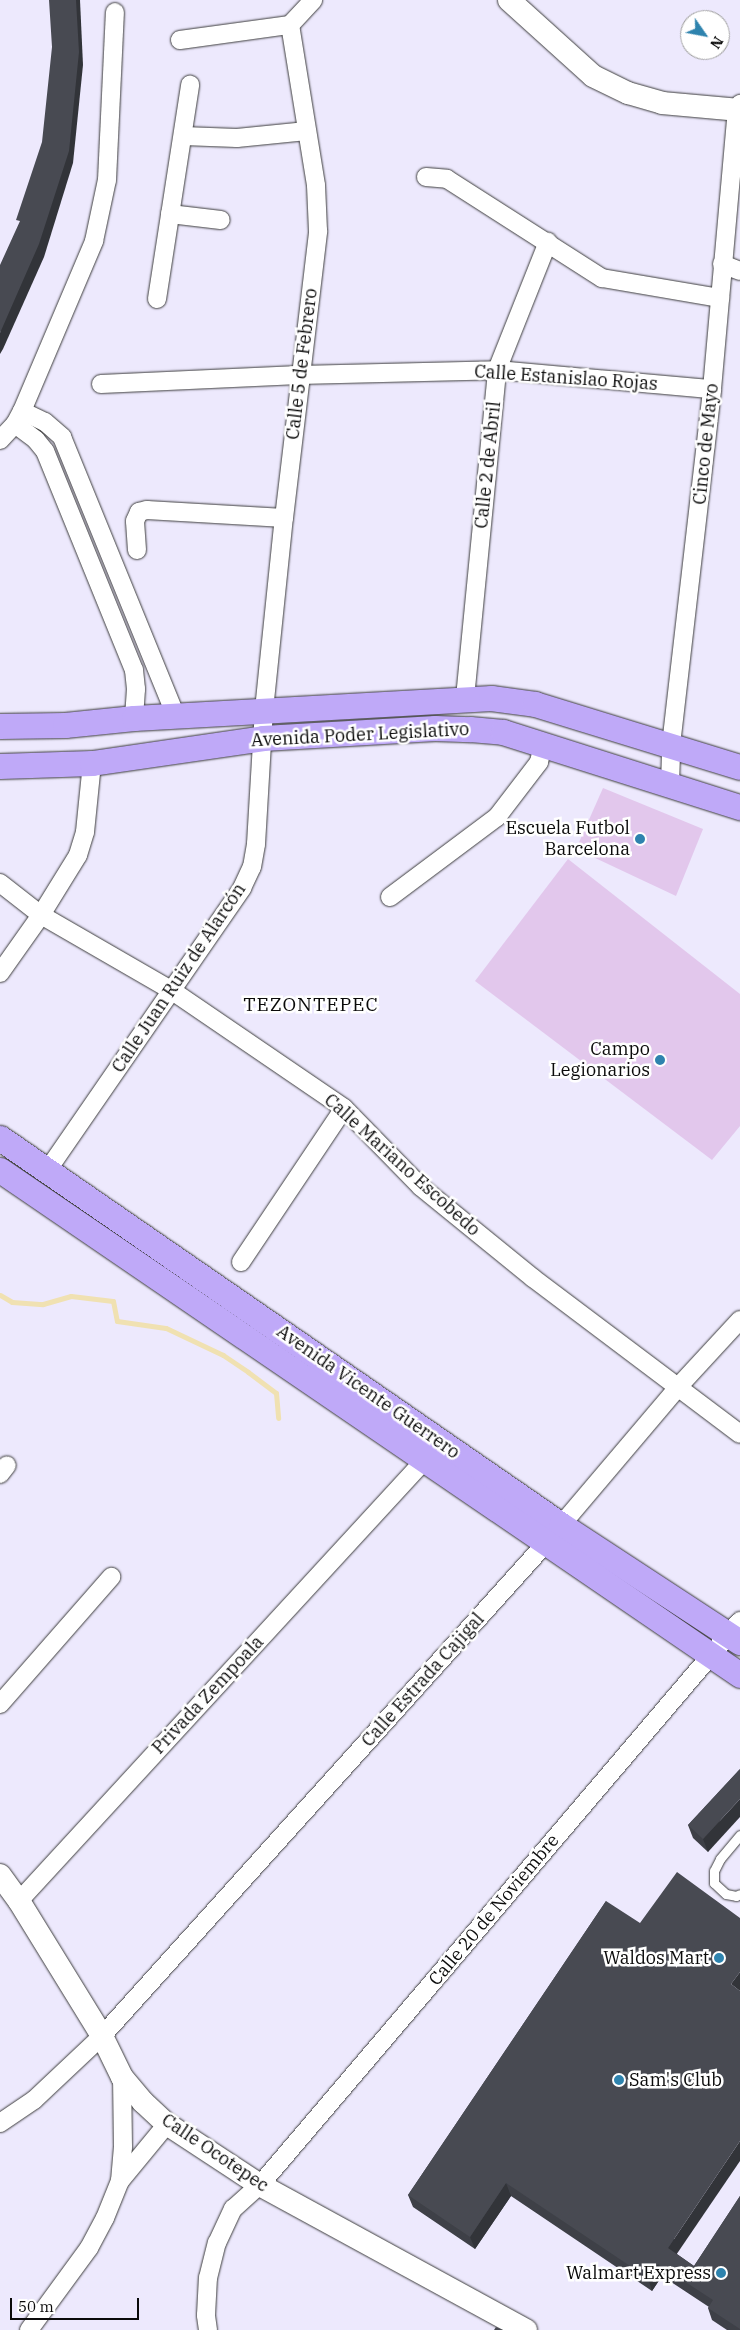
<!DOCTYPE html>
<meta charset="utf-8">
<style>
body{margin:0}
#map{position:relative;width:740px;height:2330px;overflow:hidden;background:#ede9fd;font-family:"IBM Plex Serif",serif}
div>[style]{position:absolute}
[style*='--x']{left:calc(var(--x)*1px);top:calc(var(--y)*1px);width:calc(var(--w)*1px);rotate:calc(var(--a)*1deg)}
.pitch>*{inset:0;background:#e2c7ec}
.stream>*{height:5px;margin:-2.5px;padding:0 2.5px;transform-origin:2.5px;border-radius:2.5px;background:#f0e1b2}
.roads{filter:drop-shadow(0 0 1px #3d3d3d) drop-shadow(0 0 1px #3d3d3d)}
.service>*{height:9px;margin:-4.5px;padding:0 4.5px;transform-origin:4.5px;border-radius:4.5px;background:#fff}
.minor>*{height:18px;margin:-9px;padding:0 9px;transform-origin:9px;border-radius:9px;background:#fff}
.tertiary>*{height:22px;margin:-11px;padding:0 11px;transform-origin:11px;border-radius:11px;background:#fff}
.secondary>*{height:25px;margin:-12.5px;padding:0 12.5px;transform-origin:12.5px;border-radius:12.5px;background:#bfa9f8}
.wall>*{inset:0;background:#3e4047}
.shaded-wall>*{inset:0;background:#323439}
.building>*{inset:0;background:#484a52}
.dots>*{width:14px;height:14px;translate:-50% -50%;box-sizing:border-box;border:2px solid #fff;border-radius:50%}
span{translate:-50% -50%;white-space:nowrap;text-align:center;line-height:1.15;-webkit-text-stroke:5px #fff;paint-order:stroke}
.street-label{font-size:18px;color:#0a0a0a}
.poi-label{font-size:18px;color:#0a0a0a}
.right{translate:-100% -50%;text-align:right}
.left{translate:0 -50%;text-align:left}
.neighbourhood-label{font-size:19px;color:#0a0a0a;letter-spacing:1px}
.north{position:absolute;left:680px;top:10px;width:50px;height:50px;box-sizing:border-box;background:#fff;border:1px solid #9d9d9d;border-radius:50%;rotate:123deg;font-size:14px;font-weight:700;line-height:20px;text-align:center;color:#0a0a0a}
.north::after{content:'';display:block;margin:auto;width:18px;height:22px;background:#2e83ae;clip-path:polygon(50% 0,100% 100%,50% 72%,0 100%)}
.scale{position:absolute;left:10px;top:2298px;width:129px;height:22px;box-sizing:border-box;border:2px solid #0a0a0a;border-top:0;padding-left:6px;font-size:15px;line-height:18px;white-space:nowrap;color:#0a0a0a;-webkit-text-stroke:4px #fff;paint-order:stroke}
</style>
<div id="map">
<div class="pitch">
<div style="clip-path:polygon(603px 788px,703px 829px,676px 896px,576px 849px)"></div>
<div style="clip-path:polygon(568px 859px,740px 994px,740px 1126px,712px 1160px,475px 981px)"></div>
</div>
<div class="stream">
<div style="--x:0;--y:1295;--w:14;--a:30"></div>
<div style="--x:12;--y:1302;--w:31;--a:4"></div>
<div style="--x:43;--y:1304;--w:29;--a:-16"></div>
<div style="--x:71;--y:1296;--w:42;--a:6.8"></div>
<div style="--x:113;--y:1301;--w:20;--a:79"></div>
<div style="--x:117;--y:1321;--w:49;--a:8.1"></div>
<div style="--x:166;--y:1328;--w:63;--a:25.3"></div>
<div style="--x:223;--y:1355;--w:30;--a:34"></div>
<div style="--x:248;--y:1372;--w:35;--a:37"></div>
<div style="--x:276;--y:1393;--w:25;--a:85"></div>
</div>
<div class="roads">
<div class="service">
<div style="--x:740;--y:1835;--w:31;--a:130"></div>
<div style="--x:720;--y:1859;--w:13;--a:117"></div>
<div style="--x:714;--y:1871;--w:12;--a:90"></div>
<div style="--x:714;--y:1883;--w:16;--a:43"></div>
<div style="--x:726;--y:1894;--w:10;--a:11"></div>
<div style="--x:736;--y:1896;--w:4;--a:-27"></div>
</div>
<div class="minor">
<div style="--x:290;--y:25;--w:34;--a:-47"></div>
<div style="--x:180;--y:40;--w:111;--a:-7.8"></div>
<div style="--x:183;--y:136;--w:54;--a:2.1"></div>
<div style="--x:237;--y:138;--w:70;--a:-5.7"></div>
<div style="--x:426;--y:177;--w:21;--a:5"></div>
<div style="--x:447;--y:179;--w:184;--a:32.6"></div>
<div style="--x:602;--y:278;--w:120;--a:9.6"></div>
<div style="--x:170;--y:214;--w:51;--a:6.7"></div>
<div style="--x:722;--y:264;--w:19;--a:21"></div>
<div style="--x:157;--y:299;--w:217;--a:-81.2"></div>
<div style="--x:101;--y:384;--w:198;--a:-2.6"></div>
<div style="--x:299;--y:375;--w:198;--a:-1.4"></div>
<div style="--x:497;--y:370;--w:216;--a:5.1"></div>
<div style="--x:22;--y:411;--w:25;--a:26"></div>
<div style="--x:45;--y:422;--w:23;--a:41"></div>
<div style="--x:62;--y:437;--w:301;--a:67.8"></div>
<div style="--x:15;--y:424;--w:26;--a:37"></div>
<div style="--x:36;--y:440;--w:14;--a:51"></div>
<div style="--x:45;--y:451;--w:236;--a:67.9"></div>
<div style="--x:134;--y:670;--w:19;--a:84"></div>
<div style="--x:136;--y:689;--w:29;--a:94"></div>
<div style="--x:0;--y:440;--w:22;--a:-47"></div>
<div style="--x:15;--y:424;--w:15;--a:-62"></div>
<div style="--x:22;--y:411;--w:185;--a:-67"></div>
<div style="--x:94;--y:241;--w:62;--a:-78"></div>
<div style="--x:107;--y:180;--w:168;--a:-87.3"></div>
<div style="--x:137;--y:550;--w:29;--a:-94"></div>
<div style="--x:135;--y:521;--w:10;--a:-66"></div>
<div style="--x:139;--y:512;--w:8;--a:-14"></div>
<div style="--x:147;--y:510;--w:137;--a:3.3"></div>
<div style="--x:465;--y:698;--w:330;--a:-84.4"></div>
<div style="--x:497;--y:370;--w:138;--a:-68.3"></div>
<div style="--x:670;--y:783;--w:38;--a:-88"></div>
<div style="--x:671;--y:745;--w:358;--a:-83.4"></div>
<div style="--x:712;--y:389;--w:280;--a:-84.9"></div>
<div style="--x:737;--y:110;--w:7;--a:-63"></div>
<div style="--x:0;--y:883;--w:52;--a:38"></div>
<div style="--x:41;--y:915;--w:150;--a:30"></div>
<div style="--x:171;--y:990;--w:209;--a:34.3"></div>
<div style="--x:344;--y:1108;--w:110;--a:45.7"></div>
<div style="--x:421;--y:1187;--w:144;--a:39.1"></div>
<div style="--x:533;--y:1278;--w:259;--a:37"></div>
<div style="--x:390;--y:897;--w:134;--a:-36.8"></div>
<div style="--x:497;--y:817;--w:69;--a:-52.6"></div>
<div style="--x:539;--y:762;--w:18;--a:-77"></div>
<div style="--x:0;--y:973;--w:71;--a:-54.7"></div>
<div style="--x:41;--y:915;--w:70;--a:-58.3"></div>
<div style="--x:78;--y:855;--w:24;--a:-73"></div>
<div style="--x:85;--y:832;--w:69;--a:-84.2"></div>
<div style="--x:47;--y:1171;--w:344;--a:-55.4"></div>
<div style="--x:242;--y:888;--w:23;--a:-65"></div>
<div style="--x:252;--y:867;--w:23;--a:-80"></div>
<div style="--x:256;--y:844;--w:134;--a:-86.6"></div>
<div style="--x:264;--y:710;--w:193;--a:-84.1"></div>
<div style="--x:284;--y:518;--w:289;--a:-83.2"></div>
<div style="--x:318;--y:231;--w:46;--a:-92.5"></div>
<div style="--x:316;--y:185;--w:162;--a:-99.2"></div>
<div style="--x:241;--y:1262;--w:185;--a:-56.2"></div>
<div style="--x:0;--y:1474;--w:11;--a:-52"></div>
<div style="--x:0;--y:1704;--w:169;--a:-48.8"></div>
<div style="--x:19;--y:1901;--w:610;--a:-47.39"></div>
<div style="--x:0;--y:2123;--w:41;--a:-34.1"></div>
<div style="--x:34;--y:2100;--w:93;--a:-43.3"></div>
<div style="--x:102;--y:2036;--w:663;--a:-47.99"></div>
<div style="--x:546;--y:1543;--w:206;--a:-49.7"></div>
<div style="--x:679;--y:1386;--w:90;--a:-47.3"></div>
<div style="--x:120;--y:2181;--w:74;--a:-50.5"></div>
<div style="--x:29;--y:2330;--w:102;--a:-53.8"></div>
<div style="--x:89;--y:2248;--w:34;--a:-62"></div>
<div style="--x:105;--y:2218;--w:40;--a:-68"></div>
<div style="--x:120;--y:2181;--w:34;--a:-85"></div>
<div style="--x:123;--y:2147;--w:70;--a:-90.8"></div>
<div style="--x:208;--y:2330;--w:15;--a:-98"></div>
<div style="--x:206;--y:2315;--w:37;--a:-87"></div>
<div style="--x:208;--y:2278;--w:36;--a:-76"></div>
<div style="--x:217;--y:2243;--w:38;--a:-65"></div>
<div style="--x:233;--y:2209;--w:36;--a:-42"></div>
<div style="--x:260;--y:2185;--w:741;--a:-49.6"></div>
</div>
<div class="tertiary">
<div style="--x:509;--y:0;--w:113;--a:42.1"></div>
<div style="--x:593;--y:76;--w:39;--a:26"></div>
<div style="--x:628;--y:93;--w:35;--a:16"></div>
<div style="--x:662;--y:103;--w:78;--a:5.1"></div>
<div style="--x:0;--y:1875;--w:32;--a:54"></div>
<div style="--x:19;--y:1901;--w:158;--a:58.4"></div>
<div style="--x:102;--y:2036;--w:46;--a:64"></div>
<div style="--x:122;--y:2077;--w:33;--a:50"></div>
<div style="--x:143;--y:2102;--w:33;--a:43"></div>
<div style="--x:167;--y:2124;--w:111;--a:33.3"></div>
<div style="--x:260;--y:2185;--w:303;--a:28.6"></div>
</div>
<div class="secondary">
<div style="--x:0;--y:726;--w:65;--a:-0.9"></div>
<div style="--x:65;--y:725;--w:69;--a:-5.8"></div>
<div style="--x:134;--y:718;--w:358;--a:-3.2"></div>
<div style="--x:491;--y:698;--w:44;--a:7.8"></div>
<div style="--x:535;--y:704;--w:214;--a:17.1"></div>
<div style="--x:0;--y:766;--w:92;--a:-1.9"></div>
<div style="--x:92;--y:763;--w:173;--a:-8.3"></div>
<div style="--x:263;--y:738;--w:172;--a:-3.3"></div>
<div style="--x:435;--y:728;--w:35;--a:2"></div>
<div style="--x:470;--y:729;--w:33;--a:5"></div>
<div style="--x:503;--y:732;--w:249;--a:17.6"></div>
<div style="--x:0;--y:1138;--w:682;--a:34.6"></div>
<div style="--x:561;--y:1525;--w:214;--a:33.2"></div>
<div style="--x:0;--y:1170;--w:896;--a:34.31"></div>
</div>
</div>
<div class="wall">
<div style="clip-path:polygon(740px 1769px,708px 1852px,693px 1838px,688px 1825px)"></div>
<div style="clip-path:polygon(606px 1901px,677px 2254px,694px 2266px,740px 2196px,740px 2330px,727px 2330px,712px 2320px,708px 2308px,709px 2307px,662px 2276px,652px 2291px,511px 2196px,475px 2249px,413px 2207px,408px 2195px)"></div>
</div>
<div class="shaded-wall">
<div style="clip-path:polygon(76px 0,80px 0,83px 65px,73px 163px,44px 257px,3px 349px,0 354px,0 333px)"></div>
<div style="clip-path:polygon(740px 1799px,740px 1817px,708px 1852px,703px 1839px)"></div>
<div style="clip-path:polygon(740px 1972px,740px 1991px,731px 1984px)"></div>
<div style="clip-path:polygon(740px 2141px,740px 2161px,672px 2261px,668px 2248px)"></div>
<div style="clip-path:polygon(506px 2183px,511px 2196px,475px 2249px,470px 2237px)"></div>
<div style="clip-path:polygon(658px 2264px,662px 2276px,652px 2291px,648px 2278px)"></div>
</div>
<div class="building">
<div style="clip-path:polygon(49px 0,76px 0,79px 52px,69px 151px,39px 244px,0 333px,0 265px,20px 221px,16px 220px,42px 142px,52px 47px)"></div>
<div style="clip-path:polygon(740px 1769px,740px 1799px,703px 1839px,688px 1825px)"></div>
<div style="clip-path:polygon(677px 1872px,740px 1918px,740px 1972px,731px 1984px,740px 1991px,740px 2141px,668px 2248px,694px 2266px,740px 2196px,740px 2329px,708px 2308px,713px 2300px,658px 2264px,648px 2278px,506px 2183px,470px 2237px,408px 2195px,606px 1901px,640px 1923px)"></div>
<div style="clip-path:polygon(496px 2327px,503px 2330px,494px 2330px)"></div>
</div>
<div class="dots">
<div style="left:640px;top:839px;background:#2e83ae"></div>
<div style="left:660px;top:1060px;background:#2e83ae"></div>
<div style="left:719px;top:1958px;background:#2e83ae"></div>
<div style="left:619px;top:2080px;background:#2e83ae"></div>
<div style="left:721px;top:2273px;background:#2e83ae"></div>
</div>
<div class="street-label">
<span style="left:302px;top:364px;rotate:-83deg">Calle 5 de Febrero</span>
<span style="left:566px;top:378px;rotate:4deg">Calle Estanislao Rojas</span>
<span style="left:706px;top:444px;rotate:-84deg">Cinco de Mayo</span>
<span style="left:488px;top:465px;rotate:-84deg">Calle 2 de Abril</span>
<span style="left:360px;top:735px;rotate:-3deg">Avenida Poder Legislativo</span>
<span style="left:179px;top:978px;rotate:-56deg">Calle Juan Ruiz de Alarcón</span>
<span style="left:402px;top:1165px;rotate:42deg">Calle Mariano Escobedo</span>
<span style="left:368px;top:1392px;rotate:35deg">Avenida Vicente Guerrero</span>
<span style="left:423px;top:1680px;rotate:-48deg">Calle Estrada Cajigal</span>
<span style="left:208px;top:1695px;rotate:-47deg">Privada Zempoala</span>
<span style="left:494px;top:1910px;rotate:-50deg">Calle 20 de Noviembre</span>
<span style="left:215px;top:2153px;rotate:34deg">Calle Ocotepec</span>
</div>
<div class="poi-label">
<span class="right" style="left:630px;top:839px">Escuela Futbol<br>Barcelona</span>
<span class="right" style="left:650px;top:1060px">Campo<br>Legionarios</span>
<span class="right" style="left:709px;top:1958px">Waldos Mart</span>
<span class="left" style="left:629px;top:2080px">Sam's Club</span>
<span class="right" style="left:711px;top:2273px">Walmart Express</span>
</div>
<div class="neighbourhood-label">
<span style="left:311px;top:1005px">TEZONTEPEC</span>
</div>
<div class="north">N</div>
<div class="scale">50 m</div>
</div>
